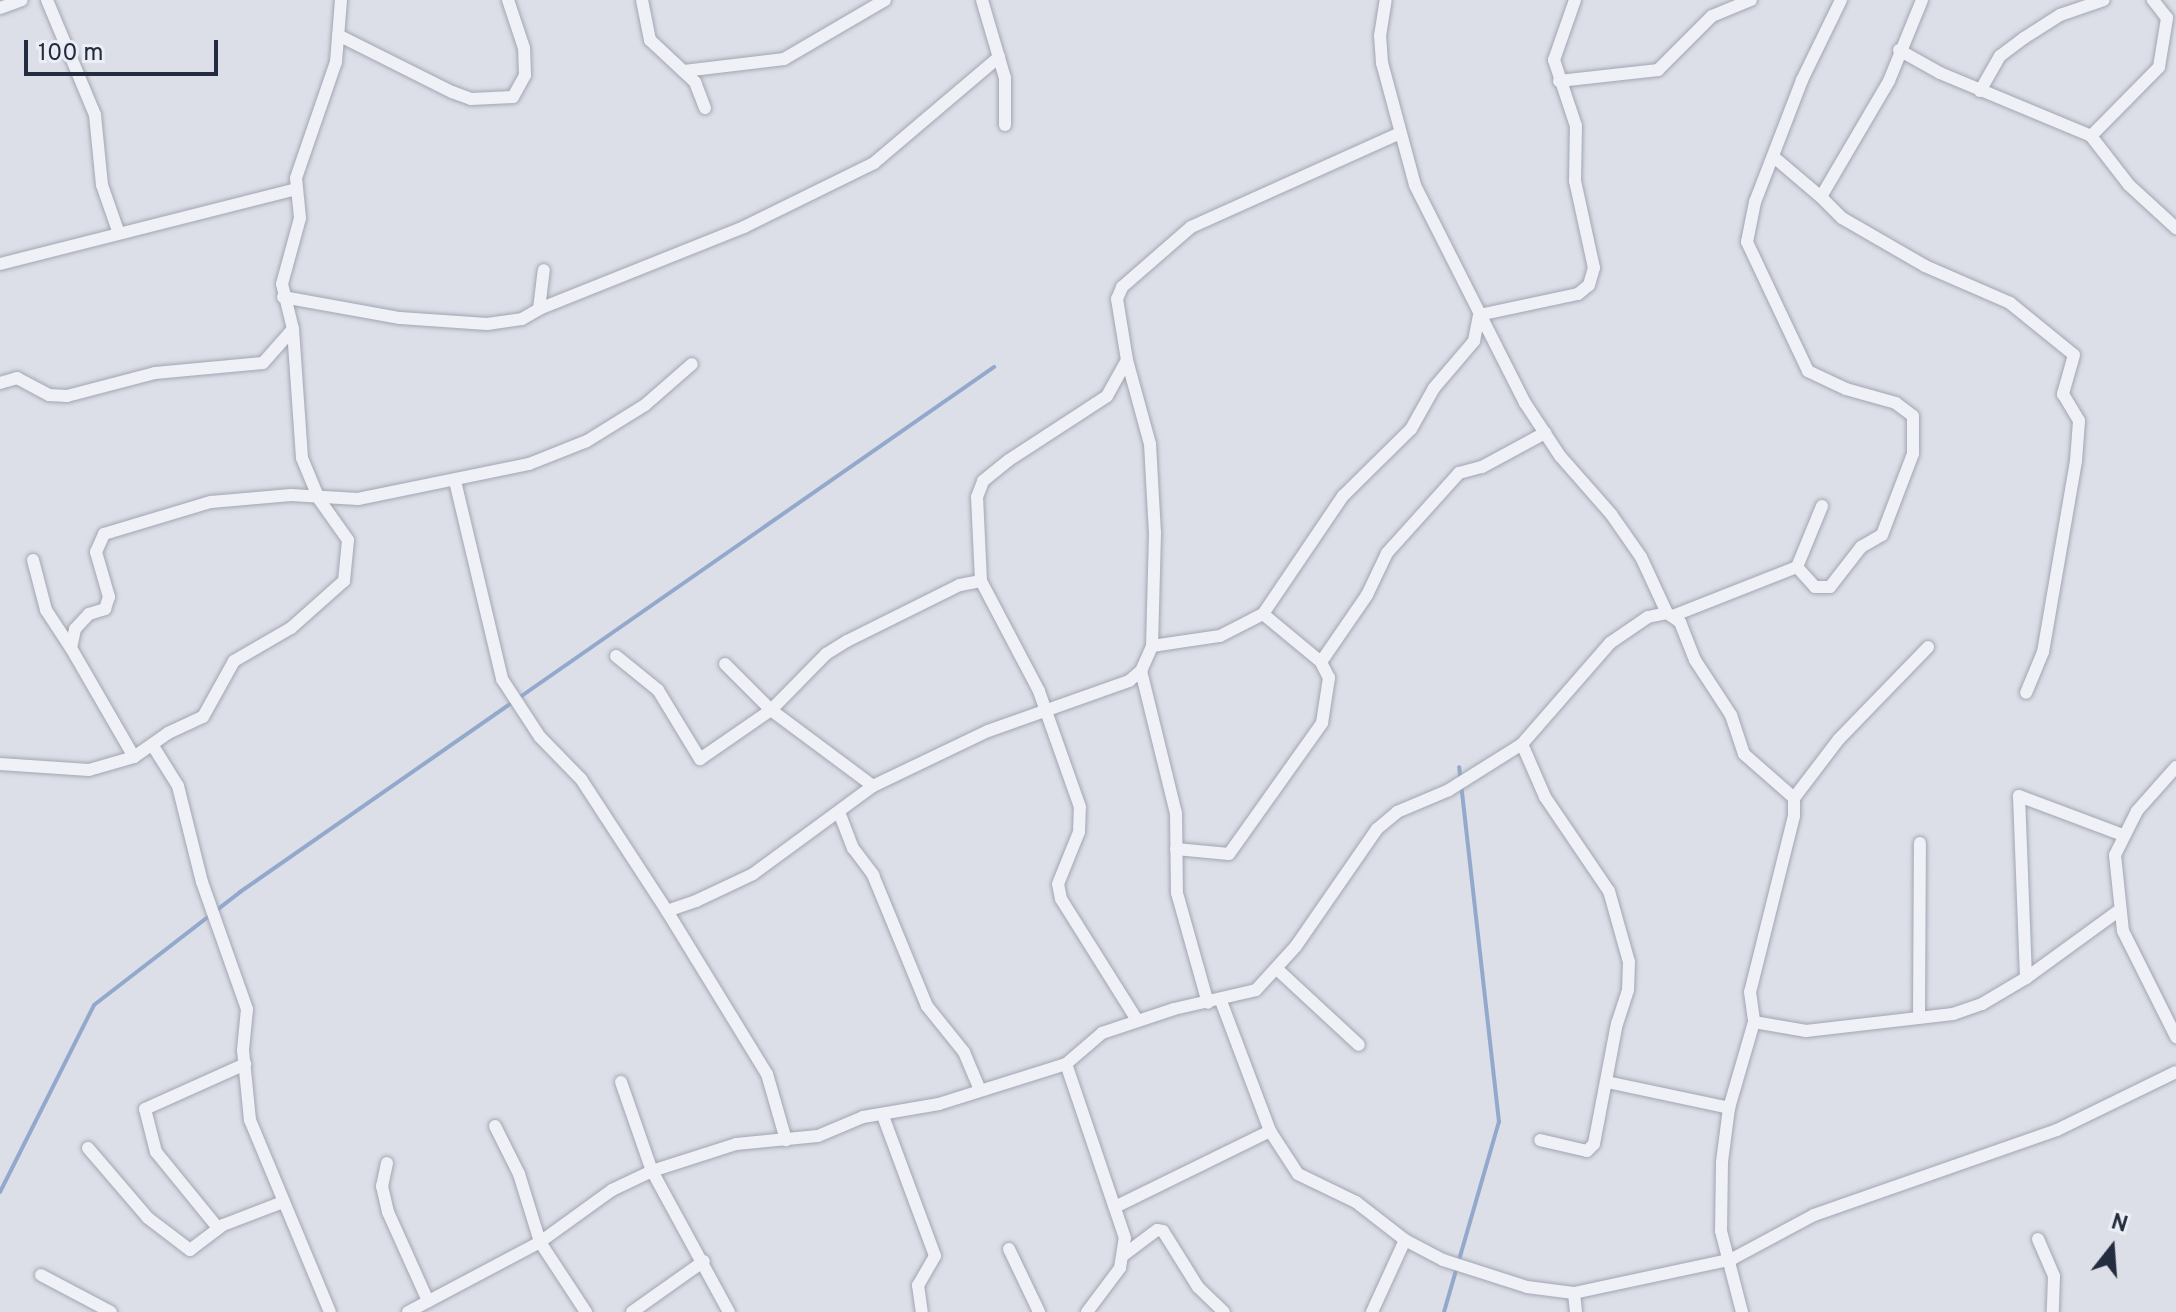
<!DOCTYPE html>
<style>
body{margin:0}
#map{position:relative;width:2176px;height:1312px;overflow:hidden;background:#dcdfe8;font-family:Overpass,sans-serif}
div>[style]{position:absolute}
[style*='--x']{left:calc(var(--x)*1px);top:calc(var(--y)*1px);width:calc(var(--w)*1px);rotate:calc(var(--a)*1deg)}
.stream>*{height:4px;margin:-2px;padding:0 2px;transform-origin:2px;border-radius:2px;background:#93a9cc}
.roads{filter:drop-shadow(0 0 2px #a1a6b2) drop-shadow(0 0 2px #a1a6b2)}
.minor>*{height:12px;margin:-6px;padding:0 6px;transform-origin:6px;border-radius:6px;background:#eff1f6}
span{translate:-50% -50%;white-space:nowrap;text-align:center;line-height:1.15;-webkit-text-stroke:8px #ebeff5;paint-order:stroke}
.north{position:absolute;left:2072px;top:1208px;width:80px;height:80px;-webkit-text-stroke:6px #ebeff5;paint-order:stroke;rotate:17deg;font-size:22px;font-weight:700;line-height:32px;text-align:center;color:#242c3f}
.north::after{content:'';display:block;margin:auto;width:28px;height:36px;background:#242c3f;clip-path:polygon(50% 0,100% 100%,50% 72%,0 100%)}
.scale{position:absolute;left:24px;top:40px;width:194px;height:36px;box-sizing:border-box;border:4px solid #242c3f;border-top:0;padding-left:10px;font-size:24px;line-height:28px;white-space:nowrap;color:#242c3f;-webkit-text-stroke:6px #ebeff5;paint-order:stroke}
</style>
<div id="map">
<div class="stream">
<div style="--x:0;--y:1192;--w:209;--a:-63.3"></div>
<div style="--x:94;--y:1005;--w:185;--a:-37.7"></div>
<div style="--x:240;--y:892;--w:919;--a:-34.85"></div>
<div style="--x:1444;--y:1312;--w:198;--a:-73.9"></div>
<div style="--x:1499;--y:1122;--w:357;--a:-96.4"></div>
</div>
<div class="roads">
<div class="minor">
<div style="--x:47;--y:0;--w:125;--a:67.3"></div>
<div style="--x:95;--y:115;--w:70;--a:84.3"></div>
<div style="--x:102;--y:185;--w:49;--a:70.8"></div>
<div style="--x:642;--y:0;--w:41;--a:78.7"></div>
<div style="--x:650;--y:40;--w:62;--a:43"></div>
<div style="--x:695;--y:82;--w:28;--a:69"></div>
<div style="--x:982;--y:0;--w:81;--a:73.6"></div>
<div style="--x:1005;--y:78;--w:47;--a:90"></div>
<div style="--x:1922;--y:0;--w:87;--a:112.2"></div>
<div style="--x:1889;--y:81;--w:134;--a:120.4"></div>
<div style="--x:1821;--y:197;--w:30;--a:45"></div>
<div style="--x:1842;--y:218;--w:96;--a:30"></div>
<div style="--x:1925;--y:266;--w:93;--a:23.5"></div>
<div style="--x:2010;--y:303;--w:82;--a:39.1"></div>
<div style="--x:2074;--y:355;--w:41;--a:105.8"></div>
<div style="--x:2063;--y:394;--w:31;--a:59"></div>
<div style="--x:2079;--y:421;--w:40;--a:94.3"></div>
<div style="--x:2076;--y:461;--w:194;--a:99.8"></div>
<div style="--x:2043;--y:652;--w:44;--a:112.5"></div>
<div style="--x:0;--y:8;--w:23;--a:-20"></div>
<div style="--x:338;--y:35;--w:127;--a:26.6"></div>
<div style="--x:452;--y:92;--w:20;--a:20"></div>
<div style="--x:471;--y:99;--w:42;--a:-2.7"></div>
<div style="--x:513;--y:97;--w:25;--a:-61"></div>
<div style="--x:525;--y:75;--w:27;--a:-92"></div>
<div style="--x:524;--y:48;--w:51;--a:-108.4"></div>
<div style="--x:1899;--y:50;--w:47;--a:29.3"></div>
<div style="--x:1940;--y:73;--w:164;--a:22.6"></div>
<div style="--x:2091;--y:136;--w:62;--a:52.2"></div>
<div style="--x:2129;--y:185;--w:64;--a:42.5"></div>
<div style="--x:684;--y:71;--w:101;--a:-6.8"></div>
<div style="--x:784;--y:59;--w:117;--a:-30.3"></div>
<div style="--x:1559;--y:81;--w:100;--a:-6.3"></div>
<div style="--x:1658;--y:70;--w:76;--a:-45"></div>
<div style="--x:1712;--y:16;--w:42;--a:-22.3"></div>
<div style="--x:1980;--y:91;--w:40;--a:-60.3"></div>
<div style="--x:2000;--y:56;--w:30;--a:-37"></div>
<div style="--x:2024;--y:38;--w:43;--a:-32.6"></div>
<div style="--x:2060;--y:15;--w:46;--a:-18.8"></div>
<div style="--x:2091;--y:136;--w:97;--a:-45.4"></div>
<div style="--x:2159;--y:67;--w:50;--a:-80.7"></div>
<div style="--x:2167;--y:18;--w:23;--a:-128"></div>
<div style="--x:1775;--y:158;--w:60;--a:40.3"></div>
<div style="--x:0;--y:264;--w:306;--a:-14.2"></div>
<div style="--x:283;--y:297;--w:119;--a:10.2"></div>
<div style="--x:400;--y:318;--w:87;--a:3.9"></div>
<div style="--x:487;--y:324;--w:35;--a:-8"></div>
<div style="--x:522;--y:319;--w:20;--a:-30"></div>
<div style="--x:539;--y:309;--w:39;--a:-83"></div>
<div style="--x:539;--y:309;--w:221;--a:-21.8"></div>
<div style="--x:744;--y:227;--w:145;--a:-26.2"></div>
<div style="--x:874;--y:163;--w:164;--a:-40.3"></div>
<div style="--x:1127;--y:360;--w:87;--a:74.7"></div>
<div style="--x:1150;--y:444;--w:89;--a:86.8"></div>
<div style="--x:1155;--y:533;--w:113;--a:91.5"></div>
<div style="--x:0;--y:383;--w:18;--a:-16"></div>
<div style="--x:17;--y:378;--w:36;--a:28"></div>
<div style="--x:49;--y:395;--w:18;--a:3"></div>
<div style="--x:67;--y:396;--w:91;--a:-14.6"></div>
<div style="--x:155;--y:373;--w:108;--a:-5.3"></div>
<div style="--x:263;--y:363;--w:45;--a:-48.6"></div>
<div style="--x:455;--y:481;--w:204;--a:76.6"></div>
<div style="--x:502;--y:679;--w:69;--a:56.8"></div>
<div style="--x:540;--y:737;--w:59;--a:45.7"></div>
<div style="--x:581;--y:779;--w:158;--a:56.9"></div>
<div style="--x:667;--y:911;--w:31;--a:-19"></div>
<div style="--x:696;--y:901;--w:63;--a:-25.3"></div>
<div style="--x:753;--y:874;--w:149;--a:-36.3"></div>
<div style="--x:873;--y:786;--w:127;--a:-25.6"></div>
<div style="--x:988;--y:731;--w:150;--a:-19.5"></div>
<div style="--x:1129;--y:681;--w:16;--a:-40"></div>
<div style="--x:1141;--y:671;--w:27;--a:-66"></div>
<div style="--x:1152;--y:646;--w:69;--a:-8.4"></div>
<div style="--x:1220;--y:636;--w:48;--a:-27.1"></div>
<div style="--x:1263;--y:614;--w:143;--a:-55.9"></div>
<div style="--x:1343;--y:496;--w:95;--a:-44.6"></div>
<div style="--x:1411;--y:429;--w:47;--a:-60.7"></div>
<div style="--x:1434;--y:388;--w:62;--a:-49.6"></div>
<div style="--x:1474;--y:341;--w:26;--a:-79"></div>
<div style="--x:1479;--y:315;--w:101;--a:-12"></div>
<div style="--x:1578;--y:294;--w:14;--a:-39"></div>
<div style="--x:1589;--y:285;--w:18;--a:-74"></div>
<div style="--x:1594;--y:268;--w:89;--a:-102.3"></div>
<div style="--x:1575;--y:181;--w:55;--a:-89"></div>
<div style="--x:1576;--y:126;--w:70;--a:-108.4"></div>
<div style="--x:1554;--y:60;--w:64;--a:-70.7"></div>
<div style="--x:33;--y:560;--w:52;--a:75.4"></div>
<div style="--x:46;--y:610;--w:45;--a:56.7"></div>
<div style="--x:1797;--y:567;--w:27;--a:48"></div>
<div style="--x:1815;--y:587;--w:15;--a:0"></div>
<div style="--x:1830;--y:587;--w:51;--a:-52.2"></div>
<div style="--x:1861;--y:547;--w:24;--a:-30"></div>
<div style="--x:1882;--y:535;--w:87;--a:-69.1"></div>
<div style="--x:1913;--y:454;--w:38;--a:-90"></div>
<div style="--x:1913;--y:416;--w:21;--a:-143"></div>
<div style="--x:1896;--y:403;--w:52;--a:-164.4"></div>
<div style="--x:1846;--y:389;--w:42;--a:-154.7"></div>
<div style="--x:1808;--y:371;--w:143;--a:-115.3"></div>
<div style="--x:1747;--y:242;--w:41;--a:-78.7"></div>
<div style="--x:1755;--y:202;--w:131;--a:-68.9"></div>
<div style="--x:1802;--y:80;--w:89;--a:-64"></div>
<div style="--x:1667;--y:613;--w:16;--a:35"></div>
<div style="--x:1680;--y:622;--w:41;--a:68.5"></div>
<div style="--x:1695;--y:660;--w:66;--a:56.8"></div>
<div style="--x:1731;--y:715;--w:41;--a:71.6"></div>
<div style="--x:1744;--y:754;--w:67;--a:41.3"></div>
<div style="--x:1794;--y:798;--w:18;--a:90"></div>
<div style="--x:1794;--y:816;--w:181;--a:104"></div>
<div style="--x:1750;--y:992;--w:30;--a:82"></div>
<div style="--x:1754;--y:1022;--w:90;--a:106.2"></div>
<div style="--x:1729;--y:1108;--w:54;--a:97.4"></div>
<div style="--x:1722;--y:1162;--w:69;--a:90.8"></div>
<div style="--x:1721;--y:1231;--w:84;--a:75.5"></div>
<div style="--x:1675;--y:615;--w:131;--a:-21.5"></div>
<div style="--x:1797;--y:567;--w:66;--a:-67.7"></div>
<div style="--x:616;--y:656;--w:54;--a:39"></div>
<div style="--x:658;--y:690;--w:81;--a:58.7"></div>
<div style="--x:700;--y:759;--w:86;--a:-34.6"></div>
<div style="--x:771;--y:710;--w:65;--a:-135"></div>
<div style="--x:1321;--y:662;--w:81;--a:-55.5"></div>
<div style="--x:1367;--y:595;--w:47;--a:-64.5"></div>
<div style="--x:1387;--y:553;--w:108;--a:-48"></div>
<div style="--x:1459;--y:473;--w:24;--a:-15"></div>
<div style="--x:1482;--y:467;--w:72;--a:-28.4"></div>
<div style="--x:1141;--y:671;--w:146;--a:76.2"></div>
<div style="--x:1176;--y:813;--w:80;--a:89.3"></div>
<div style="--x:1177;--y:893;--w:114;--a:74.3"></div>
<div style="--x:1522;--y:744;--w:58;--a:66.5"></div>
<div style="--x:1545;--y:797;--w:114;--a:55.8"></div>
<div style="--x:1609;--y:891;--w:74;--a:74.3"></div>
<div style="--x:1629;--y:962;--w:28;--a:92"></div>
<div style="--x:1628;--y:990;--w:35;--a:108"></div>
<div style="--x:1617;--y:1023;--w:123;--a:100.8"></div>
<div style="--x:1594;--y:1144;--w:10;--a:135"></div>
<div style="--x:1587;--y:1151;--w:48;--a:-166.8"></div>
<div style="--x:153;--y:746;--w:47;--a:58"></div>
<div style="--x:178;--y:786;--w:99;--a:76"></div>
<div style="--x:202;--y:882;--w:135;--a:70.5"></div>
<div style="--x:247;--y:1009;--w:41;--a:95.6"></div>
<div style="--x:243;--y:1050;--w:70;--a:84.3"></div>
<div style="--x:250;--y:1120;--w:208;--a:67.4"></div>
<div style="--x:134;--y:757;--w:126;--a:-120"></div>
<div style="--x:71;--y:648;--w:19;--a:-78"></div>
<div style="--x:75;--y:629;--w:21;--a:-47"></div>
<div style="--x:89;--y:614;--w:17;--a:-17"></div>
<div style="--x:105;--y:609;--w:13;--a:-72"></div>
<div style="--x:109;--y:597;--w:47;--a:-106.1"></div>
<div style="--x:96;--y:552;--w:20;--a:-66"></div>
<div style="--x:104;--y:534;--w:112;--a:-16.7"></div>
<div style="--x:211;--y:502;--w:80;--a:-5"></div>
<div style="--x:291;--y:495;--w:67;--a:3.4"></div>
<div style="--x:358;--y:499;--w:175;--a:-11.6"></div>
<div style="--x:529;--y:464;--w:62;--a:-21.6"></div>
<div style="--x:587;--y:441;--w:68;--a:-31.8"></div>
<div style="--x:645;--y:405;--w:62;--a:-41.1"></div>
<div style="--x:0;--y:764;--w:89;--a:3.9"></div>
<div style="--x:89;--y:770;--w:47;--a:-16.1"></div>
<div style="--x:134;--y:757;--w:42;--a:-35.2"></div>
<div style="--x:168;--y:733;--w:38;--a:-25"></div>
<div style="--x:203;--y:717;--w:64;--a:-61"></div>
<div style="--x:234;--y:661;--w:66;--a:-30.1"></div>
<div style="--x:291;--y:628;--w:71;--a:-41.6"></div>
<div style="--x:344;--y:581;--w:41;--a:-84.4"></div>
<div style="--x:348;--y:540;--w:50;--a:-125.3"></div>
<div style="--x:319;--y:499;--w:44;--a:-112.5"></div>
<div style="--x:302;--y:458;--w:129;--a:-94"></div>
<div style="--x:293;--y:329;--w:46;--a:-103.7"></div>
<div style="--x:282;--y:284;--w:68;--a:-74.7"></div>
<div style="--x:300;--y:218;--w:40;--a:-95.7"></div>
<div style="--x:296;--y:178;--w:123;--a:-71"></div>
<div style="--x:336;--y:62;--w:62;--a:-85.4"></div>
<div style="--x:2176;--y:767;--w:59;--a:131.6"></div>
<div style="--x:2137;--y:811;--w:49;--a:116.6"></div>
<div style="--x:2115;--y:855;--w:76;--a:84"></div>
<div style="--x:2123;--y:931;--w:119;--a:63.4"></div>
<div style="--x:873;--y:786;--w:127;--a:-143.3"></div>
<div style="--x:771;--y:710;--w:78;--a:-45.5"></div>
<div style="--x:826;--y:654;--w:25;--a:-32"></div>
<div style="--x:847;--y:641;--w:126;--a:-26.4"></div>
<div style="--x:960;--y:585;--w:21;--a:-11"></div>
<div style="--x:1794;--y:798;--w:74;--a:-52.7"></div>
<div style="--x:1839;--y:739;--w:128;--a:-45.9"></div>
<div style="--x:839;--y:812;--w:39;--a:69"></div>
<div style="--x:853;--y:848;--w:34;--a:53"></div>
<div style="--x:873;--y:875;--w:142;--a:67.6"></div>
<div style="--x:927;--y:1006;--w:59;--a:51.2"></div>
<div style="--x:964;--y:1052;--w:41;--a:67.2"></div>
<div style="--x:1176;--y:849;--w:53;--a:5.4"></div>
<div style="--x:1229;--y:854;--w:161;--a:-54.6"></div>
<div style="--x:1322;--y:723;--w:46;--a:-81.2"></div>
<div style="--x:1329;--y:678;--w:18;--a:-117"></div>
<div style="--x:1321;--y:662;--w:75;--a:-140.4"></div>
<div style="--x:667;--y:911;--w:191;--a:58.5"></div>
<div style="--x:767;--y:1074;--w:69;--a:73.9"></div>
<div style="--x:1278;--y:970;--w:110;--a:42.8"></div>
<div style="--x:2026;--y:978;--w:182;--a:-92.2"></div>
<div style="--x:2019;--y:796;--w:111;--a:20.6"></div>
<div style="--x:1221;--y:1001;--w:139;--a:69.3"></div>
<div style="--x:1270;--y:1131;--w:51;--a:56.9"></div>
<div style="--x:1298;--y:1174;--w:64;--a:25.8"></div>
<div style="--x:1356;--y:1202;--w:62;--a:37.8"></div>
<div style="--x:1405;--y:1240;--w:43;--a:27.8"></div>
<div style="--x:1443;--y:1260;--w:88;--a:17.8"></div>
<div style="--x:1527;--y:1287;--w:47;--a:7.3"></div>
<div style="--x:1574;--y:1293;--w:162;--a:-12.1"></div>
<div style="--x:1732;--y:1259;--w:93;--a:-28.2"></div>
<div style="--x:1814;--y:1215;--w:257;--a:-19.3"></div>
<div style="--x:2057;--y:1130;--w:132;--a:-26"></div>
<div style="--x:1919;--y:1018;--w:175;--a:-89.7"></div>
<div style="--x:1137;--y:1020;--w:143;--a:-122.1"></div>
<div style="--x:1061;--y:899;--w:15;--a:-101"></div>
<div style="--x:1058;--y:884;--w:56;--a:-68"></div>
<div style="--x:1079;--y:832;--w:25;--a:-88"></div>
<div style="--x:1080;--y:807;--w:123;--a:-109.5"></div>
<div style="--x:1039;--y:691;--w:124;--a:-117.8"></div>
<div style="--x:981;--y:581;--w:84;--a:-92.7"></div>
<div style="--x:977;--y:497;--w:17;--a:-69"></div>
<div style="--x:983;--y:481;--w:33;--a:-39"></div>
<div style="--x:1009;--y:460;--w:117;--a:-33.1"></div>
<div style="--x:1107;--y:396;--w:41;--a:-60.9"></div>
<div style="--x:1127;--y:360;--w:62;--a:-99.3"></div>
<div style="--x:1117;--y:299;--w:13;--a:-67"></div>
<div style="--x:1122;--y:287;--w:91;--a:-41"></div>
<div style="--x:1191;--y:227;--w:227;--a:-24.2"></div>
<div style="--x:1754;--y:1022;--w:53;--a:9.8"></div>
<div style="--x:1806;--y:1031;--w:148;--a:-6.6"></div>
<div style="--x:1953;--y:1014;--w:31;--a:-19"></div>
<div style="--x:1982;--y:1004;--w:51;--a:-30.6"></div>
<div style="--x:2026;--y:978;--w:112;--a:-36"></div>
<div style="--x:621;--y:1082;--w:94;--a:70.8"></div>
<div style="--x:652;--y:1171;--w:161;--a:61.4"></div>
<div style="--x:1607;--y:1082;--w:125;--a:12"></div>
<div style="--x:883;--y:1116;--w:149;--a:69.6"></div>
<div style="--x:935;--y:1256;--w:34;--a:120"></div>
<div style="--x:918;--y:1285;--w:27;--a:82"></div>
<div style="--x:495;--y:1126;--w:54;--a:63.4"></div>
<div style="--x:519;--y:1174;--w:71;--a:72.8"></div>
<div style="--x:540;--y:1242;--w:84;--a:56.7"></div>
<div style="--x:88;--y:1148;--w:92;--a:49.4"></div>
<div style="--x:148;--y:1218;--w:53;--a:37.3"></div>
<div style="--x:190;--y:1250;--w:41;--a:-37.1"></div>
<div style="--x:223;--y:1225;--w:64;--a:-21"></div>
<div style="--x:387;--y:1163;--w:24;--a:102"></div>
<div style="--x:382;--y:1186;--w:27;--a:77"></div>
<div style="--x:388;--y:1212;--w:98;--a:65.8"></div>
<div style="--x:1115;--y:1207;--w:173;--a:-26.1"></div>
<div style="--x:218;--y:1228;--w:98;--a:-129.2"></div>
<div style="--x:156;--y:1152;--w:44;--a:-104.3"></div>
<div style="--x:145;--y:1109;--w:110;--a:-24.2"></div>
<div style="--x:2038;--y:1239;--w:40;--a:66.6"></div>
<div style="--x:2054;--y:1276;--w:36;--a:92"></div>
<div style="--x:1009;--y:1249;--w:70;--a:64.5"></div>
<div style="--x:1125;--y:1254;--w:40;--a:-37"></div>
<div style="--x:1157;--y:1230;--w:6;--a:9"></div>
<div style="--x:1163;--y:1231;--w:66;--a:58"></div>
<div style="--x:1198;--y:1287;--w:36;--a:44"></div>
<div style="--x:41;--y:1275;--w:79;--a:27.9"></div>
<div style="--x:1574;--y:1293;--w:19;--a:84"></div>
<div style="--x:408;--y:1312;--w:149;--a:-27.9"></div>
<div style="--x:540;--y:1242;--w:89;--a:-35.8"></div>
<div style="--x:612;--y:1190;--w:44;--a:-25.4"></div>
<div style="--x:652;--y:1171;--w:88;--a:-17.8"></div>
<div style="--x:736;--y:1144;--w:82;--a:-5.6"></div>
<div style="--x:818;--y:1136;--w:49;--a:-22.9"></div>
<div style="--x:863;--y:1117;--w:77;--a:-9.7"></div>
<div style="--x:939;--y:1104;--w:133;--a:-17.5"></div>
<div style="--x:632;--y:1312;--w:88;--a:-35.3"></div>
<div style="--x:1087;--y:1312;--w:55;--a:-53.1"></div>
<div style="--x:1120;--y:1268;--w:30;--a:-81"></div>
<div style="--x:1125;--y:1238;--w:184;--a:-108.7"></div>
<div style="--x:1066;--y:1064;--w:48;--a:-40.7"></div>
<div style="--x:1102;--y:1033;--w:76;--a:-18.4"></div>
<div style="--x:1174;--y:1009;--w:84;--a:-13"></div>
<div style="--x:1256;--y:990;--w:59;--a:-47.7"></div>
<div style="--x:1296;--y:946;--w:142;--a:-55.3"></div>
<div style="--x:1377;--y:829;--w:26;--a:-40"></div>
<div style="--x:1397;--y:812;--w:56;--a:-22.9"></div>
<div style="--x:1449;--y:790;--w:86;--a:-32.2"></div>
<div style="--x:1522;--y:744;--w:134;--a:-48.9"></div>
<div style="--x:1610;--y:643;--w:46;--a:-34.4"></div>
<div style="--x:1648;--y:617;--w:19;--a:-12"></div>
<div style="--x:1667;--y:613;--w:62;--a:-114.9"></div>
<div style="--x:1641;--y:557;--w:52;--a:-124.9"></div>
<div style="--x:1611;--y:514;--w:77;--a:-131.3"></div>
<div style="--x:1560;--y:456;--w:64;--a:-123.4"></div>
<div style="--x:1525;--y:403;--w:244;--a:-116.8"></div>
<div style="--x:1415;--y:185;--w:126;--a:-105.1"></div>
<div style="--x:1382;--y:63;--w:27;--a:-94"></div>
<div style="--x:1380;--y:36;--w:36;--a:-81"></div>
<div style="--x:1372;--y:1312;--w:79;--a:-65.4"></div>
</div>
</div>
<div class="north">N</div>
<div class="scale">100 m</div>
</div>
